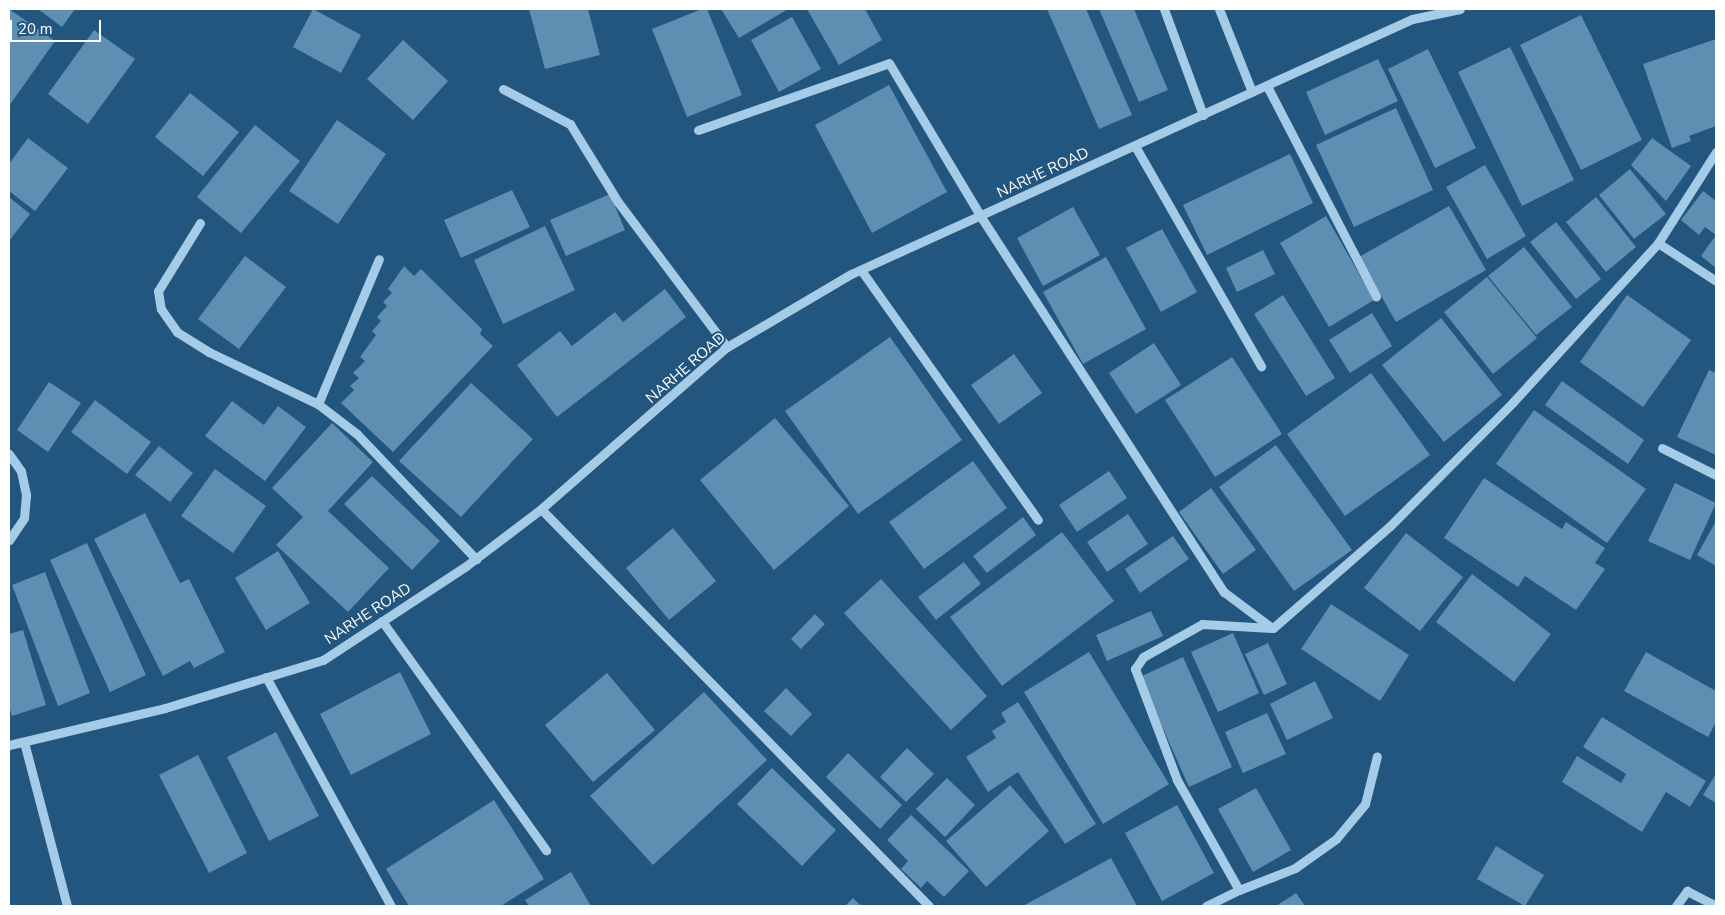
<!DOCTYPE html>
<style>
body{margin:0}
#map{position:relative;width:1725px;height:915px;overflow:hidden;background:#22567e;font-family:"Nunito Sans",sans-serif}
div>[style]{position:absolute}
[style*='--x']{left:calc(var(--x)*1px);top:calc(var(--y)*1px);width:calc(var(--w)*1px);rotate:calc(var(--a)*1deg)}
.building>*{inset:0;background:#5e8eb1}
.minor>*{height:9px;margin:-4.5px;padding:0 4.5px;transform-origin:4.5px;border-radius:4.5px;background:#a6cbe7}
span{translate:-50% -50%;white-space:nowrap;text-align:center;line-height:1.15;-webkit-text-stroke:4px #22567e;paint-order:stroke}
.street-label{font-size:15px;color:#fff}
.frame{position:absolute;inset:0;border:10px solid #fff;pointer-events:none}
.scale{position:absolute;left:10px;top:20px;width:91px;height:22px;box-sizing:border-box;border:2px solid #fff;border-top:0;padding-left:6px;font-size:15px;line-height:18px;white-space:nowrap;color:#fff;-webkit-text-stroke:4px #22567e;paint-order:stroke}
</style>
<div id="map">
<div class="building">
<div style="clip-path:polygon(9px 9px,55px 41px,9px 106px)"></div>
<div style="clip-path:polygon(38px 9px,75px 9px,62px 27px)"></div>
<div style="clip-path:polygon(313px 9px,361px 35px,341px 73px,293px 47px)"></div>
<div style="clip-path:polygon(529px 9px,588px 9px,600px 55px,545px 69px)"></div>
<div style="clip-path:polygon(702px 9px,707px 9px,742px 95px,687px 117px,652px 29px)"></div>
<div style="clip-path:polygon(721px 9px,788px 9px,739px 38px)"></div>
<div style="clip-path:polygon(807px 9px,865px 9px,882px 40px,839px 65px)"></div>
<div style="clip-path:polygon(1047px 9px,1086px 9px,1132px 115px,1099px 129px)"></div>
<div style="clip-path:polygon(1099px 9px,1134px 9px,1168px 90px,1139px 102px)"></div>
<div style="clip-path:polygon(1581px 15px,1642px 140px,1581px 170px,1520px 45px)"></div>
<div style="clip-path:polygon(792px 17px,821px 69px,779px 92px,751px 40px)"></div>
<div style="clip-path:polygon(94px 30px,135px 59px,88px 124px,48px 94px)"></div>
<div style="clip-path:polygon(1716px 39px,1716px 126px,1689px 136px,1691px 141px,1672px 148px,1643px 64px)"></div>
<div style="clip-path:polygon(403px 40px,448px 81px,413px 120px,367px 79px)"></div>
<div style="clip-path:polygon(1510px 47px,1574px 180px,1522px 206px,1458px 72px)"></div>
<div style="clip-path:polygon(1428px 49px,1476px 148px,1435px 168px,1388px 69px)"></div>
<div style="clip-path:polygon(1378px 59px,1398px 101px,1325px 135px,1306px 92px)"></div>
<div style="clip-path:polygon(889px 85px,947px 192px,872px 233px,815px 125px)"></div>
<div style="clip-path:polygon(190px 93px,239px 132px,203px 176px,155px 137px)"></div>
<div style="clip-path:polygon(1396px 108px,1433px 190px,1354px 227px,1316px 145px)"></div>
<div style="clip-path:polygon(337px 120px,386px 154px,338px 224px,289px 191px)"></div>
<div style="clip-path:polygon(255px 125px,300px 161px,241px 233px,197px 197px)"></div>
<div style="clip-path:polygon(28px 138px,68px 168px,35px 211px,9px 191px,9px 164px)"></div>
<div style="clip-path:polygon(1652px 138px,1691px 166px,1666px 201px,1631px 165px)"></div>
<div style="clip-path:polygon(1290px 154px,1313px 203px,1207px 255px,1183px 205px)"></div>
<div style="clip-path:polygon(1485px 165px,1526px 236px,1487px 259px,1446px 187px)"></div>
<div style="clip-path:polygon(1630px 169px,1666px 214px,1634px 239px,1599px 195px)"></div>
<div style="clip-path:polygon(512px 190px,530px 227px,461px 258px,444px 220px)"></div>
<div style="clip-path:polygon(1703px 191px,1716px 201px,1716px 268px,1701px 256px,1716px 235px,1705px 227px,1699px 235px,1681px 220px)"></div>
<div style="clip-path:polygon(610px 194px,625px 230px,566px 256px,550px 220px)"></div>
<div style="clip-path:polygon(9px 197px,30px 214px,9px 241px)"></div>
<div style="clip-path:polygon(1596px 197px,1636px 247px,1606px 272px,1566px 222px)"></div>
<div style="clip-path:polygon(1449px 206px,1486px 270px,1396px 322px,1359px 257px)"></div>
<div style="clip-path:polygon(1073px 207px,1100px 255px,1043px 286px,1017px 238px)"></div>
<div style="clip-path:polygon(1326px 216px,1374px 300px,1329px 327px,1280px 243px)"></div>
<div style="clip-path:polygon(1556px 222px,1601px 279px,1576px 299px,1530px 242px)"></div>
<div style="clip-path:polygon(545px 226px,575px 290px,503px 324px,474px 260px)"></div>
<div style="clip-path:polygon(1162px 229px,1197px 292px,1161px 312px,1126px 248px)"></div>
<div style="clip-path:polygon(1524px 247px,1572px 307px,1536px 335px,1488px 276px)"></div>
<div style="clip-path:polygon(1263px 250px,1275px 274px,1237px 292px,1226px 268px)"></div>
<div style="clip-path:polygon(245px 256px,286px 287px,239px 349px,198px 319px)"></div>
<div style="clip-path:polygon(1106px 257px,1146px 329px,1083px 364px,1043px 292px)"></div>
<div style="clip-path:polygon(404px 266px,414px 276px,421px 269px,482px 329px,480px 334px,493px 346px,393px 452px,341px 403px,354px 390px,350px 386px,359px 378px,353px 373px,365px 361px,360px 357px,376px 335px,372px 331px,381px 321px,377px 317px,387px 306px,383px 302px,392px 293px,388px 289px)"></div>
<div style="clip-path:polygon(1487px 277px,1537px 338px,1493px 374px,1444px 312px)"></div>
<div style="clip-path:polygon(665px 289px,686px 317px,557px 417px,517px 365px,560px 331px,572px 346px,615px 312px,623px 322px)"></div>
<div style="clip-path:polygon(1283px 295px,1335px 378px,1306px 396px,1254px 314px)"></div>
<div style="clip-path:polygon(1627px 295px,1691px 340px,1643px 407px,1580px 362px)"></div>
<div style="clip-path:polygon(1372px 313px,1392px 346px,1350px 373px,1329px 340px)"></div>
<div style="clip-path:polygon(1441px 318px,1502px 395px,1444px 442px,1382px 365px)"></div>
<div style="clip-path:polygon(890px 337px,962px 440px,858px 514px,785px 411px)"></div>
<div style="clip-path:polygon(1154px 343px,1181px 385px,1136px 414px,1109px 373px)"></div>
<div style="clip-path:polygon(1014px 354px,1042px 393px,999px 424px,971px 385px)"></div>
<div style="clip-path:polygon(1232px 357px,1282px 434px,1215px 477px,1165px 400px)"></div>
<div style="clip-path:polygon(1709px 370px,1716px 373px,1716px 455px,1677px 437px)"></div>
<div style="clip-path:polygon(1371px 373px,1430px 455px,1345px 516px,1287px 434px)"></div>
<div style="clip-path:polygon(1562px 381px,1644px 440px,1628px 464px,1545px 405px)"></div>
<div style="clip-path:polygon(49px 382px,81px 403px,48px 452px,17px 430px)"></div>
<div style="clip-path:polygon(471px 383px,533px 439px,461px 517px,399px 461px)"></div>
<div style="clip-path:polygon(95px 400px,151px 442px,127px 474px,71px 432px)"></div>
<div style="clip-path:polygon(232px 401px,264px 425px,278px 406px,306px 427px,265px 481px,205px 436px)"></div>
<div style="clip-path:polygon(1534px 410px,1646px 489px,1607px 543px,1496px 464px)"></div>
<div style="clip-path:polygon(775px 418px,849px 506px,774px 570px,700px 480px)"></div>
<div style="clip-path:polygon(332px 423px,373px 462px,328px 511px,389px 568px,348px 612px,276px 545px,303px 517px,272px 488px)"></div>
<div style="clip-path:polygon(1276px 445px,1352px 550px,1294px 591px,1219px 487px)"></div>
<div style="clip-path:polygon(159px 446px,193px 473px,170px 502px,135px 475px)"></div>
<div style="clip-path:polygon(973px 461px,1007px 508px,924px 569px,889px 522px)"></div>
<div style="clip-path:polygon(215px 469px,266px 506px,233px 553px,181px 516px)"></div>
<div style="clip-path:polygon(1109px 471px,1127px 498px,1077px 532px,1059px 505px)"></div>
<div style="clip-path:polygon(372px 476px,440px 541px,412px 570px,344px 504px)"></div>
<div style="clip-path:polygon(1484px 478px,1562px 529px,1566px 522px,1605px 548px,1595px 563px,1605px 569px,1576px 610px,1525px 576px,1518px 587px,1444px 538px)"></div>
<div style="clip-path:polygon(1675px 483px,1716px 503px,1690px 560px,1648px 541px)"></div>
<div style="clip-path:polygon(1211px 488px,1256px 550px,1223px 574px,1179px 512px)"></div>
<div style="clip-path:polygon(145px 513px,180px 583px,189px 579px,225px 652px,194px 668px,190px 661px,163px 676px,94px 539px)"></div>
<div style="clip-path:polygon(1128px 514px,1148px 544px,1107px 572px,1087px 542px)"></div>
<div style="clip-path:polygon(1023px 517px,1036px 535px,987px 573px,973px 556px)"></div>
<div style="clip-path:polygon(1716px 521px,1716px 566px,1697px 555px)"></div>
<div style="clip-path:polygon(673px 528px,716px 581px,669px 620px,626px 568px)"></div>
<div style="clip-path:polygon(1062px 532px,1114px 601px,1002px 686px,950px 617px)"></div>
<div style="clip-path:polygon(1406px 533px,1463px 577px,1420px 631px,1364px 588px)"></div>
<div style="clip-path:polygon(1173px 536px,1189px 559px,1140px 593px,1125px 569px)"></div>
<div style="clip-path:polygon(87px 543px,146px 675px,110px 692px,50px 560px)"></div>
<div style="clip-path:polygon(278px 551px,310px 603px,266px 630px,235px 578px)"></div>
<div style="clip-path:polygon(964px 562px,981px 584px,936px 620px,918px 597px)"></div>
<div style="clip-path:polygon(45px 572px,90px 693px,58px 706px,12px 585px)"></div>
<div style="clip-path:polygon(1472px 574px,1551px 634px,1514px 682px,1436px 622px)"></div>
<div style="clip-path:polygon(881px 579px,987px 696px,951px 730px,844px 613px)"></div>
<div style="clip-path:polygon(1331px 604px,1409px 655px,1380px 701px,1301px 649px)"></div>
<div style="clip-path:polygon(1151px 611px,1163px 636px,1107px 661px,1096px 635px)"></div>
<div style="clip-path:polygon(815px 614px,825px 624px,801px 649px,791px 639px)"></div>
<div style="clip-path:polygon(23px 630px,46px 705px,12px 716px,9px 706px,9px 634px)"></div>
<div style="clip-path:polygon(1233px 633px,1259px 693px,1218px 712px,1191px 652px)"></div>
<div style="clip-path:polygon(1268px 643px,1287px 684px,1264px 695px,1245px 654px)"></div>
<div style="clip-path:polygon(1089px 652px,1169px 784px,1103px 824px,1024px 692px)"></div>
<div style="clip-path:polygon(1646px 652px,1716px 691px,1716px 722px,1708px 737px,1624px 691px)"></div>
<div style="clip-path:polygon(1183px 657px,1232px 767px,1189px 787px,1140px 677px)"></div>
<div style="clip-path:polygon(400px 672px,431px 734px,351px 775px,320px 714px)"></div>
<div style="clip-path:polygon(607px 673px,655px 730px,593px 782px,545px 725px)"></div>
<div style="clip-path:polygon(1315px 681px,1333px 718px,1287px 740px,1270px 704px)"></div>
<div style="clip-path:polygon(786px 688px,812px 714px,791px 736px,764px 711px)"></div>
<div style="clip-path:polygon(704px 692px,767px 760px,653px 865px,590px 796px)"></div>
<div style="clip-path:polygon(1018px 702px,1096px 824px,1065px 844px,1018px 772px,988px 792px,966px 757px,996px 738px,992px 731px,1006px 722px,1001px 713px)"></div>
<div style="clip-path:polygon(1267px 713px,1286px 754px,1243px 773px,1225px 732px)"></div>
<div style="clip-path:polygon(1602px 717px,1706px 781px,1690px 807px,1666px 792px,1642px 832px,1562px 782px,1577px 756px,1621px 783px,1626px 774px,1583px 747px)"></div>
<div style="clip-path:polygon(276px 732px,319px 816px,269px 841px,227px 757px)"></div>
<div style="clip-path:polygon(907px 748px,934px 774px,906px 802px,880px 777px)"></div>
<div style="clip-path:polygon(848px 753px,902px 805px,880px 829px,826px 777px)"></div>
<div style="clip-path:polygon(198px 755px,247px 853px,209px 873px,159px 775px)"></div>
<div style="clip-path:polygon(772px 768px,836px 830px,802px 866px,737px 804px)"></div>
<div style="clip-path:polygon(1716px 774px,1716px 803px,1703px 795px)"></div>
<div style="clip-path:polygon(947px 778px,975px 805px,945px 837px,916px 809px)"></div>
<div style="clip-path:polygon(1010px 785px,1049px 831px,986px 887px,946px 841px)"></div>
<div style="clip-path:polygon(1256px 788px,1291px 850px,1253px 872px,1218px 809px)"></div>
<div style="clip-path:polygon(494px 800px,544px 879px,501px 906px,409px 906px,386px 869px)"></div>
<div style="clip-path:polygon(1177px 805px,1214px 873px,1162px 901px,1125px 833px)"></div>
<div style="clip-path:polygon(911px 815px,969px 871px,944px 897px,927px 881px,921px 888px,901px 869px,908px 861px,887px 840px)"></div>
<div style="clip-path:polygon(1496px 846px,1544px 875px,1525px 906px,1477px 879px)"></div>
<div style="clip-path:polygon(1111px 858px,1137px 906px,1023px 906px)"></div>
<div style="clip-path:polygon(571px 872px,591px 906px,529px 906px,525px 900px)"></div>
<div style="clip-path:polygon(1296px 893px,1305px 906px,1276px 906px)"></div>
<div style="clip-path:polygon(853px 898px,861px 906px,845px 906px)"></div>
</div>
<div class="minor">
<div style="--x:1164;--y:9;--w:113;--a:69.8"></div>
<div style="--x:1219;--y:9;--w:89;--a:68.3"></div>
<div style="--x:1267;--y:86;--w:237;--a:62.6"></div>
<div style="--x:503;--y:89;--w:76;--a:27.6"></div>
<div style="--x:570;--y:124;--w:92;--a:58.4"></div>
<div style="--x:618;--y:202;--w:181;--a:53.1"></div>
<div style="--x:698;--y:130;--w:202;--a:-19.3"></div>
<div style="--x:889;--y:63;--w:179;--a:59.1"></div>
<div style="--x:981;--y:217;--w:447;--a:57.1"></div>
<div style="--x:1224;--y:592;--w:60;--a:36.9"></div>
<div style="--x:1135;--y:146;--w:254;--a:60.2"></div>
<div style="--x:200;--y:223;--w:80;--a:121.7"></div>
<div style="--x:158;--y:291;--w:18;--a:81"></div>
<div style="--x:161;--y:309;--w:28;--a:55"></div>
<div style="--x:177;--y:332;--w:38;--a:32"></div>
<div style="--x:209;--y:352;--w:121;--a:25.5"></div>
<div style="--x:318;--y:404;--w:49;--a:37.6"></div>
<div style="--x:357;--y:434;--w:173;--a:46.4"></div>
<div style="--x:1658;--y:243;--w:69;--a:33.2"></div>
<div style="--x:861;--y:270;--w:306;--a:54.7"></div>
<div style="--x:318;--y:404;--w:157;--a:-67.2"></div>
<div style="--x:1662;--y:448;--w:60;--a:26.6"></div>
<div style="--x:9;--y:454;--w:21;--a:55"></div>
<div style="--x:21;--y:471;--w:25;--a:78"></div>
<div style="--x:26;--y:495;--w:23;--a:95"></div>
<div style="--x:24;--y:518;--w:27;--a:124"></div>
<div style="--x:541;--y:509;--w:555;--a:45.66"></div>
<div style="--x:382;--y:621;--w:282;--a:54.4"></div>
<div style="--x:266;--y:677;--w:261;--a:61.4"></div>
<div style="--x:24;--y:742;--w:170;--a:75.3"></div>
<div style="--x:9;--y:745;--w:160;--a:-13.3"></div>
<div style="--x:165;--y:708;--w:165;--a:-16.9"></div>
<div style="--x:323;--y:660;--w:171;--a:-33.3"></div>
<div style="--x:466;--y:566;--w:94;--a:-37.2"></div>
<div style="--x:541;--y:509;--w:247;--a:-41.1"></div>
<div style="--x:727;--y:347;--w:144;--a:-30.5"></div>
<div style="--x:851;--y:274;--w:616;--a:-24.44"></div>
<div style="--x:1412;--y:19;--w:49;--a:-11.8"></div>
<div style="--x:1239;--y:890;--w:60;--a:-21.4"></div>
<div style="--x:1295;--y:868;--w:50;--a:-35.3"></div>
<div style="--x:1336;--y:839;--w:45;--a:-50.4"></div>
<div style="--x:1365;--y:804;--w:49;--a:-76"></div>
<div style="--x:1206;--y:906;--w:37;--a:-26"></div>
<div style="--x:1239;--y:890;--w:126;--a:-119.4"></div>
<div style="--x:1177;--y:780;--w:119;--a:-110.7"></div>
<div style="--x:1135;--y:669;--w:14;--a:-56"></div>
<div style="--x:1143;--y:657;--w:68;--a:-29.2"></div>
<div style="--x:1202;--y:624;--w:71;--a:3.2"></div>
<div style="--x:1273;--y:628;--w:155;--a:-41.1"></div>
<div style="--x:1390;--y:526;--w:175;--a:-45.2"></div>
<div style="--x:1513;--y:402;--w:215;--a:-47.6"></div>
<div style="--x:1658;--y:243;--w:108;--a:-57.5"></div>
<div style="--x:1676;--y:906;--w:19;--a:-54"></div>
<div style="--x:1687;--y:891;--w:33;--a:27"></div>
</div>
<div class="street-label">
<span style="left:1043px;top:173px;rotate:-25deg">NARHE ROAD</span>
<span style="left:686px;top:368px;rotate:-41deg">NARHE ROAD</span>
<span style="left:368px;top:614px;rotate:-33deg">NARHE ROAD</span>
</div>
<div class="frame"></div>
<div class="scale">20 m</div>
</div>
